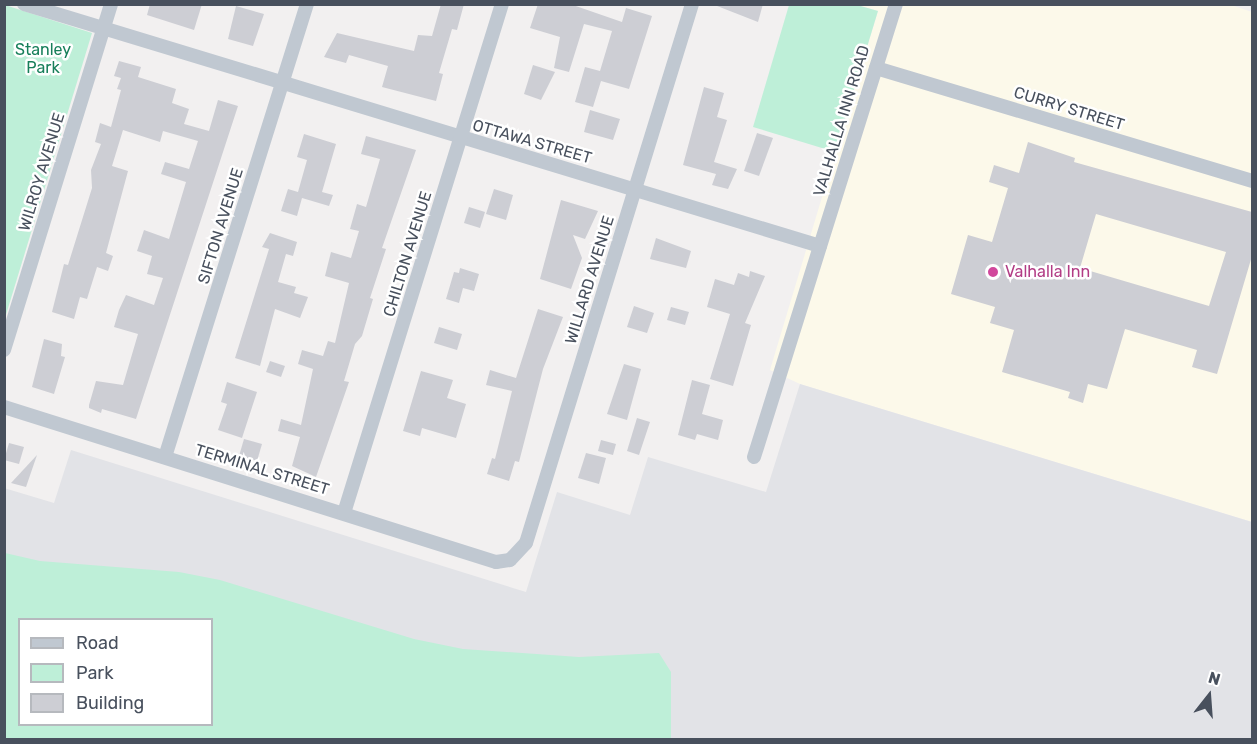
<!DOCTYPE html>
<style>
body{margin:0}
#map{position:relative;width:1257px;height:744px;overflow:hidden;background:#f2f0f0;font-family:Rubik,sans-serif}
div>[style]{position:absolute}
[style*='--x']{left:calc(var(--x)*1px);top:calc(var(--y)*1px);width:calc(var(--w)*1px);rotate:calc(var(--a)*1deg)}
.commercial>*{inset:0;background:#fcf9ea}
.airport>*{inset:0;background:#e2e3e7}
.green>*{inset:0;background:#beefd8}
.building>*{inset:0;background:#cdced4}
.minor>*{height:14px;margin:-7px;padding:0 7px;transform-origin:7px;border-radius:7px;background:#c0c8d1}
.dots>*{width:16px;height:16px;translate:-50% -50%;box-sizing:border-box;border:3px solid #fff;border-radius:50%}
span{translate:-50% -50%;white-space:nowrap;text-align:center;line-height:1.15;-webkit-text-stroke:5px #fff;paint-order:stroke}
.park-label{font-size:16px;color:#177f5a}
.street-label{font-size:16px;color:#48505d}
.hotel-label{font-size:16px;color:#b23c85}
.left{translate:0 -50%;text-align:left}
.frame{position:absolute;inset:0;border:6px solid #48505d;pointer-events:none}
.legend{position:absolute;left:18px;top:618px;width:195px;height:108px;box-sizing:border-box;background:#fff;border:2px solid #b6b9be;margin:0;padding:8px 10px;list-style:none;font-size:18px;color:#48505d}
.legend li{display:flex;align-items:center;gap:12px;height:30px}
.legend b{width:30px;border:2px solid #b6b9be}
.north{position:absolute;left:1179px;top:666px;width:60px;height:60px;-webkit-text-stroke:4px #fff;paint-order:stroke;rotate:17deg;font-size:16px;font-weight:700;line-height:24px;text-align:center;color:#48505d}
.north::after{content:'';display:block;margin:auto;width:21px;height:27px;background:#48505d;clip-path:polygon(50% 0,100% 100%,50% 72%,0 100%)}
</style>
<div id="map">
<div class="commercial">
<div style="clip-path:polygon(1228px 4px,1252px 12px,1252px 522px,800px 384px,770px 370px,878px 11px,857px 5px)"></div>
</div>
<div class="airport">
<div style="clip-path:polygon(evenodd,800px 384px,1252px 522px,1252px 739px,5px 739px,4px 488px,54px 503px,71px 450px,526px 592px,557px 492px,630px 515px,648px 457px,766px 492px,800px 384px,20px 620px,212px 620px,212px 724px,20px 724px,20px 620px)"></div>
</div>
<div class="green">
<div style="clip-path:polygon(5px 5px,92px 33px,5px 318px,4px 5px)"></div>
<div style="clip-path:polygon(789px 5px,857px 5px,878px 11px,835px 152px,753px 127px)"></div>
<div style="clip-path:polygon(evenodd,5px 553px,40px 561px,179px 572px,220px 580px,414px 639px,463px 649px,579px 657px,659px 653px,671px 672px,671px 739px,5px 739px,5px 553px,20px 620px,212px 620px,212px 724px,20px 724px,20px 620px)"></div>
</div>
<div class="building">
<div style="clip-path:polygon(150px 4px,202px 4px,194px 30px,147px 15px)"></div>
<div style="clip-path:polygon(441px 4px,464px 4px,457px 30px,452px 29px,439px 73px,443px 74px,436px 101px,382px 87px,388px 66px,349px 55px,346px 63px,324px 57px,337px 33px,414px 51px,418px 35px,432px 36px)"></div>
<div style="clip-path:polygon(538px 4px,570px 4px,622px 22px,626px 8px,652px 16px,629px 89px,601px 81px,593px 107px,575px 102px,585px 67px,600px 71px,612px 31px,584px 24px,569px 72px,554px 68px,560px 37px,530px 28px)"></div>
<div style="clip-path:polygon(712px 4px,763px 4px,758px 22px)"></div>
<div style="clip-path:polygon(236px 6px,264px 14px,253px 46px,228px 39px)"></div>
<div style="clip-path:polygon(119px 61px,141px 67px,138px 77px,176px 89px,172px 103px,189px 109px,184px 124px,209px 131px,218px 100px,238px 106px,136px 419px,102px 409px,101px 413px,89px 408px,89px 405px,96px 381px,123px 385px,138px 334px,114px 327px,119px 310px,126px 295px,154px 305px,163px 278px,147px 274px,152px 256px,137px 251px,144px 230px,169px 239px,186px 182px,161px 174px,165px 162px,189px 169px,198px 141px,163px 131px,160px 142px,123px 130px,112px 166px,128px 171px,106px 253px,113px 256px,108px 271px,97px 267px,87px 299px,80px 297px,74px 319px,52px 312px,64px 264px,68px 265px,92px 188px,91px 170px,101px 144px,95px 142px,100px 123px,111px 127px,121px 90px,117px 89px,121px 78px,114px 76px)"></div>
<div style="clip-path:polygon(533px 65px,555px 72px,541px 100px,524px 94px)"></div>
<div style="clip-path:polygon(704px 87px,724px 93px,717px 117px,727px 120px,714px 162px,737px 169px,728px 189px,712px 185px,716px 174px,683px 165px)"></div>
<div style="clip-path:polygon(590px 110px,620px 119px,613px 140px,584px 132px)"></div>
<div style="clip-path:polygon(757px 133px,773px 138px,759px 176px,744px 171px)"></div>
<div style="clip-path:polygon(304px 134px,336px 144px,322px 192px,333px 195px,329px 206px,302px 198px,297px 216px,281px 211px,288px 189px,298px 192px,307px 160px,297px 157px)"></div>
<div style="clip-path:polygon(366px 136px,416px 150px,382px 248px,386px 249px,370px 298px,373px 299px,362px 336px,355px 344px,344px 381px,349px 382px,316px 477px,292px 466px,300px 437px,278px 431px,281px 419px,301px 425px,313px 369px,298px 364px,302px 350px,323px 356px,328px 341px,335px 343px,349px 283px,325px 276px,331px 252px,351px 258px,359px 231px,350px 229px,357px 204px,366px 207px,380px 159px,361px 154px)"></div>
<div style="clip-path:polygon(evenodd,1028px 142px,1075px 158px,1074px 162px,1252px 212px,1252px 256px,1217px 374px,1192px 367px,1197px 350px,1125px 329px,1107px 389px,1088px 384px,1083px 403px,1068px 398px,1070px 392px,1002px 372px,1014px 330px,990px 323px,995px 307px,951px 294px,968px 235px,992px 242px,1008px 188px,989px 182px,994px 165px,1019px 173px,1028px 142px,1096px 214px,1226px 252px,1209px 306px,1080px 268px,1096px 214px)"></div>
<div style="clip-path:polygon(494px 189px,513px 195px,506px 220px,486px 214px)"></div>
<div style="clip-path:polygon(561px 200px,598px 211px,585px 239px,573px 235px,582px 258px,571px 289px,540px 279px)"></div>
<div style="clip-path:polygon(469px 207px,485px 212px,480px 228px,464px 223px)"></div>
<div style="clip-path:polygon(270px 233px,297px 242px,293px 256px,286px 254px,278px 282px,296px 287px,294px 293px,308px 297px,300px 318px,275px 309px,260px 366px,235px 358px,269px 249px,262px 247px)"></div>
<div style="clip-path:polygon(656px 238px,691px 251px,686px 268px,650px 259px)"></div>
<div style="clip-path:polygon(460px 268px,479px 274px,474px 291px,463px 288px,459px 303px,446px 299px,454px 272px,459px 273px)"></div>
<div style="clip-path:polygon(750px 271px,765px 276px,745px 323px,751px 325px,733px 386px,710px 379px,730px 314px,707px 307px,715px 279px,734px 285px,738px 273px,749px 277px)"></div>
<div style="clip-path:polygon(634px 306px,654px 313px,647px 333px,627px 327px)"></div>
<div style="clip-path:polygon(671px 307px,689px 312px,685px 325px,667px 320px)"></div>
<div style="clip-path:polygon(538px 309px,563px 317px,543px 369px,519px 462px,515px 461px,509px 481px,487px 474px,492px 458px,495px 459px,512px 391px,486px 385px,490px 370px,516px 378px)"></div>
<div style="clip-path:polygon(439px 327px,462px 334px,457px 350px,434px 343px)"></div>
<div style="clip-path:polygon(44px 339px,62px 344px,61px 356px,65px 357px,54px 394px,32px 387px)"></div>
<div style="clip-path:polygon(270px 361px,285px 366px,281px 377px,266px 372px)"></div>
<div style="clip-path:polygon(624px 364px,641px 369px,627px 420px,607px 414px)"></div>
<div style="clip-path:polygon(421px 371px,453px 380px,447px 398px,466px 404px,456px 438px,422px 428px,420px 436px,403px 431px)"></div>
<div style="clip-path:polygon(692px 380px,710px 385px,702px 414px,723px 420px,718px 440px,697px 434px,695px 440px,678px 435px)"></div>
<div style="clip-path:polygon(227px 382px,257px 392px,242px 438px,218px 430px,227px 404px,221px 402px)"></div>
<div style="clip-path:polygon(637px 418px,650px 422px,639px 455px,627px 451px)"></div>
<div style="clip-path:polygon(244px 439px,262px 444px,257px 461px,239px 456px)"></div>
<div style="clip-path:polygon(601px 440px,616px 444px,613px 455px,598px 451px)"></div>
<div style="clip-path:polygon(9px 443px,24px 447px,19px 464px,4px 460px)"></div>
<div style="clip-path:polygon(586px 453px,606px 458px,599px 484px,578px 478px)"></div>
<div style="clip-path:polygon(37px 455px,26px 487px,11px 483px)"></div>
</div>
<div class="minor">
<div style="--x:24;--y:4;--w:832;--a:16.91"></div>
<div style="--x:876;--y:68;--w:393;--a:16.7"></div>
<div style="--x:4;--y:350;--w:362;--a:-72.8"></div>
<div style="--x:4;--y:407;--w:516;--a:17.49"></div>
<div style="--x:496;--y:562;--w:14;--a:-8"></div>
<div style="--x:510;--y:560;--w:23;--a:-47"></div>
<div style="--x:526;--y:543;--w:564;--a:-72.88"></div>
<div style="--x:165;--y:457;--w:475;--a:-72.6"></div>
<div style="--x:754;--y:457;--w:475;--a:-72.6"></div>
<div style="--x:344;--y:513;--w:533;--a:-72.76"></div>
</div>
<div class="dots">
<div style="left:993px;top:272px;background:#d1479c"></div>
</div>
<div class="park-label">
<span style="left:43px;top:59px">Stanley<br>Park</span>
</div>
<div class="street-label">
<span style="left:1069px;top:109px;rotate:17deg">CURRY STREET</span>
<span style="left:842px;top:121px;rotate:-73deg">VALHALLA INN ROAD</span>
<span style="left:532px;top:142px;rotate:16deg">OTTAWA STREET</span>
<span style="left:42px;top:172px;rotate:-73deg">WILROY AVENUE</span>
<span style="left:221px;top:226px;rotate:-73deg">SIFTON AVENUE</span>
<span style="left:408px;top:254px;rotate:-73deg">CHILTON AVENUE</span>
<span style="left:590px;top:280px;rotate:-73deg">WILLARD AVENUE</span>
<span style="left:262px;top:470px;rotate:17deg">TERMINAL STREET</span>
</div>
<div class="hotel-label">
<span class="left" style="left:1005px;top:272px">Valhalla Inn</span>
</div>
<div class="frame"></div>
<ul class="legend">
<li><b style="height:8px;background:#c0c8d1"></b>Road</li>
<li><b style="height:16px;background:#beefd8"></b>Park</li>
<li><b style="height:16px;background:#cdced4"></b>Building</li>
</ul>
<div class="north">N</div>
</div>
